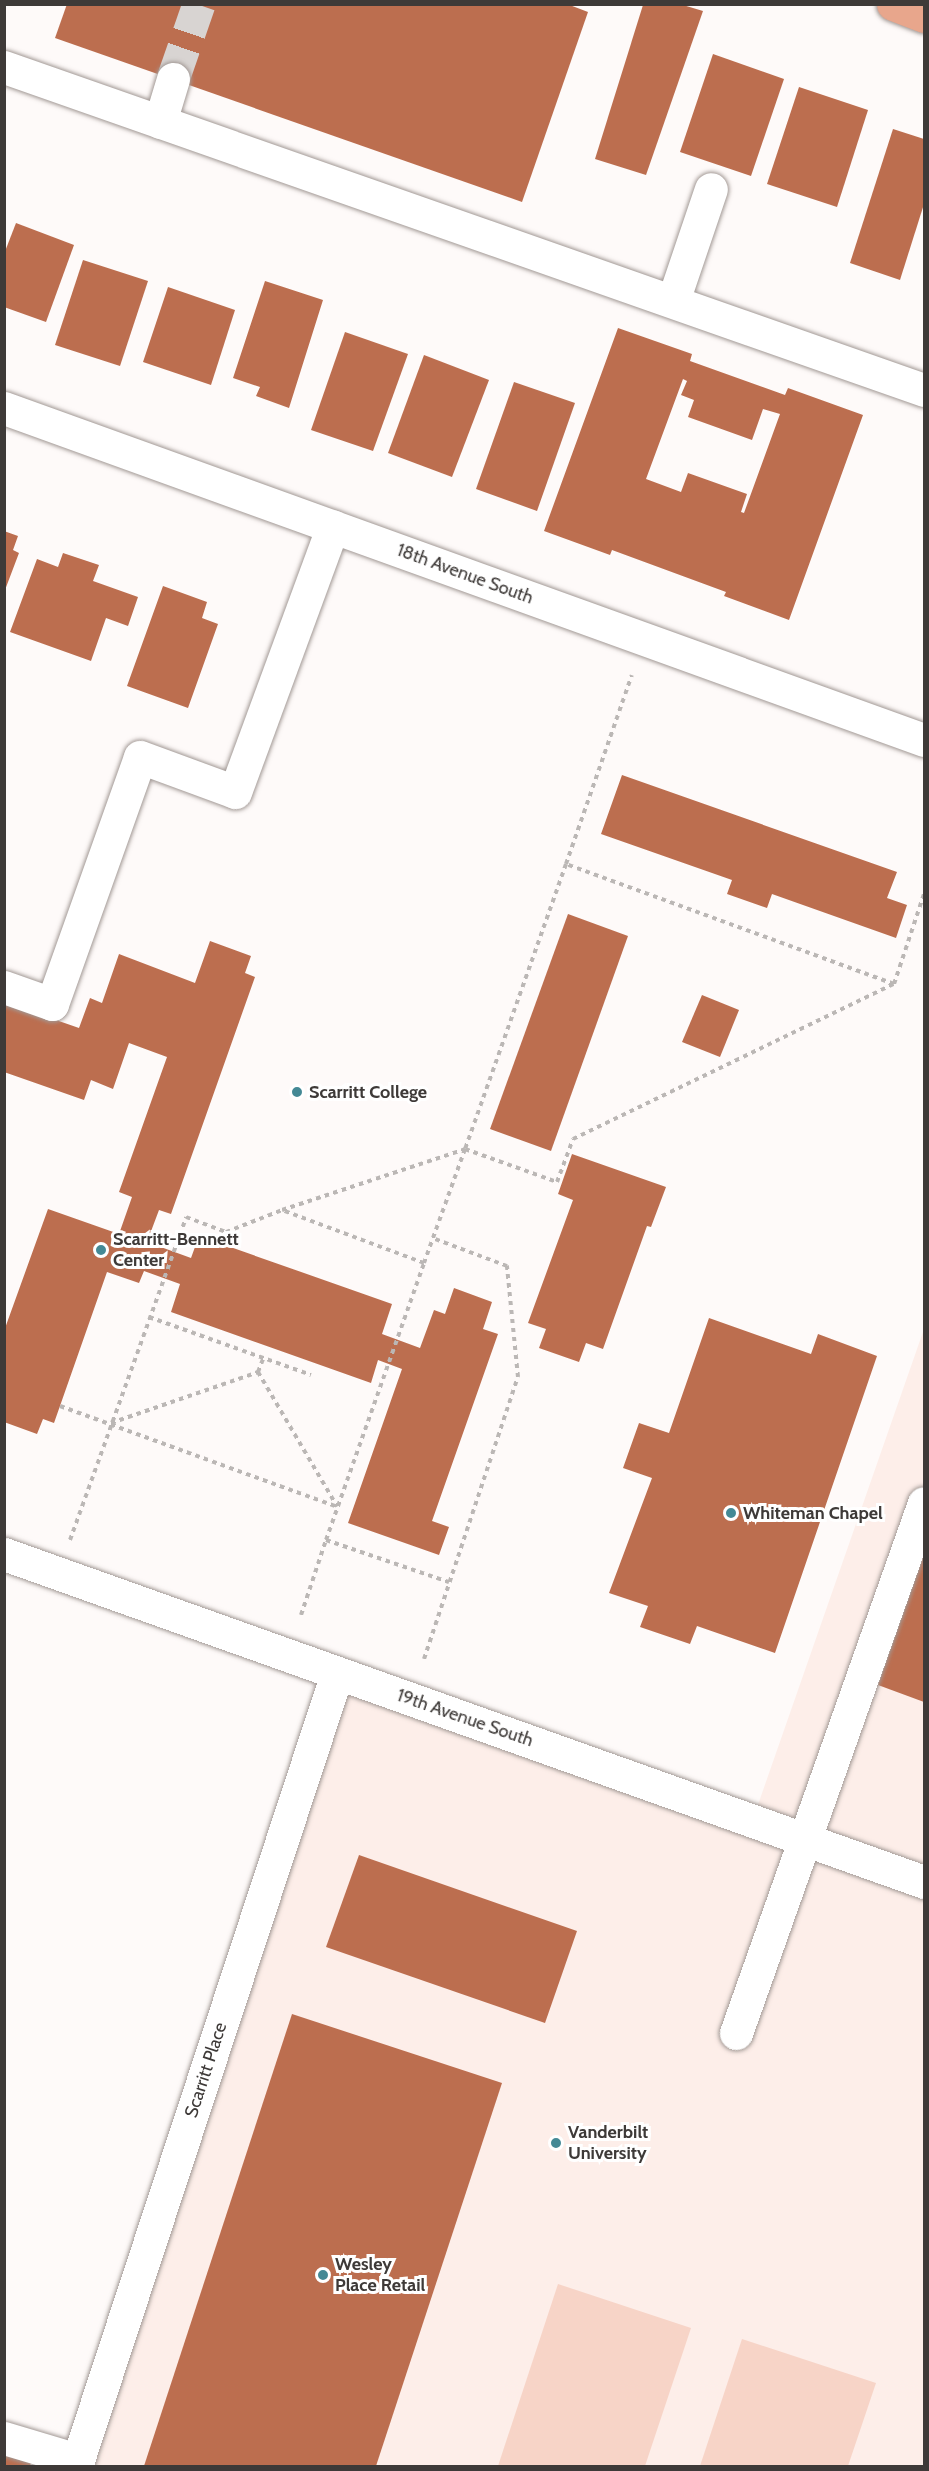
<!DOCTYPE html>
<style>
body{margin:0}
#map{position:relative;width:929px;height:2471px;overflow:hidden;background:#fefaf9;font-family:Cabin,sans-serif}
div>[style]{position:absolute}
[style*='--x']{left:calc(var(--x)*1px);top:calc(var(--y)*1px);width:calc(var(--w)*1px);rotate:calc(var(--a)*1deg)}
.built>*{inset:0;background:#fdeee9}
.green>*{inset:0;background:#f7d4c7}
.building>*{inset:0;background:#bc6e4f}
.minor-tunnel>*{height:33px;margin-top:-16.5px;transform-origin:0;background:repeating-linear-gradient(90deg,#d8d4d2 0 33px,transparent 0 49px)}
.path>*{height:4px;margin-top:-2px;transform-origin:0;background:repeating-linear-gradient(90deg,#bbb7b5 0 4.5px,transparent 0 9px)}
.roads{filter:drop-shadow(0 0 2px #a29995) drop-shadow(0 0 2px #a29995)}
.minor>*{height:33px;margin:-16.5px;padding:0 16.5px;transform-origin:16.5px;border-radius:16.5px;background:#fff}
.major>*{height:33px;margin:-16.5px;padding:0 16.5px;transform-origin:16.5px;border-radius:16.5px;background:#e8a68c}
.dots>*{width:16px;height:16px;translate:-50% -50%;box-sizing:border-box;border:3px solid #fff;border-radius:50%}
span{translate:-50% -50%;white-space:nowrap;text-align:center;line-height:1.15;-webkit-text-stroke:6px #fff;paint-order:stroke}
.street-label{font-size:18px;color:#3e3a38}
.poi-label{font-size:18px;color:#3e3a38;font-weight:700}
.left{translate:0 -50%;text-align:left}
.frame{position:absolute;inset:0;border:6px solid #3e3a38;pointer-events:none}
</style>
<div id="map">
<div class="built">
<div style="clip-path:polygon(924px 1329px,924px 2466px,87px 2466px,337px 1673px,753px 1819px)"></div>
</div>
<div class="green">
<div style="clip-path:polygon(558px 2284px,691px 2328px,645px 2466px,498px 2466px)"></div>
<div style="clip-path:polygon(742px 2339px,876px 2383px,848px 2466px,700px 2466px)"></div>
</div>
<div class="building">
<div style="clip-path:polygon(67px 4px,567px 4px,588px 12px,522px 202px,55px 38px)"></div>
<div style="clip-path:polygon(643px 5px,683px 5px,703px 11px,646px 175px,595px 159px)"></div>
<div style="clip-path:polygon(713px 54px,784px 79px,751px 176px,680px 152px)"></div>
<div style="clip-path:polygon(799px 87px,868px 110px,837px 207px,767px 184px)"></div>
<div style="clip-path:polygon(893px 129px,924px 139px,924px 204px,900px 280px,850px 263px)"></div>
<div style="clip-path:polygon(16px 223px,74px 245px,46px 322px,4px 307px,4px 254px)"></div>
<div style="clip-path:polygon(83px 260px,148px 281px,120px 366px,55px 345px)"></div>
<div style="clip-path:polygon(265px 281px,323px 300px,289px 408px,256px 396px,260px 387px,233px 378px)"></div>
<div style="clip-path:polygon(168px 287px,235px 310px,211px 385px,143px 362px)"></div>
<div style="clip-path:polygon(evenodd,618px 328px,692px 354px,690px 361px,785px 395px,788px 388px,863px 415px,789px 620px,724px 596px,726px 592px,612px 550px,610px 555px,544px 531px,618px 328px,683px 379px,687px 381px,681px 395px,694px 400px,688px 417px,752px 440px,763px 409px,780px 414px,744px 513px,741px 512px,747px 494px,688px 473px,681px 492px,646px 479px,683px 379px)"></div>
<div style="clip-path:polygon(345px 332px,408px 354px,373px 451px,311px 430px)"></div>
<div style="clip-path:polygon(424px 355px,489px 380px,452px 477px,388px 453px)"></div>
<div style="clip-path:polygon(514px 382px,575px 403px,537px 511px,476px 489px)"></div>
<div style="clip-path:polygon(4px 531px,18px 536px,13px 550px,19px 553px,5px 590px)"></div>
<div style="clip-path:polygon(63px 553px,99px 565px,93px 581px,138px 597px,128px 626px,106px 618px,91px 661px,10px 632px,37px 559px,58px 567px)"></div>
<div style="clip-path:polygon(163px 586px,207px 602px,202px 618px,218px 624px,188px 708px,127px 686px)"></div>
<div style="clip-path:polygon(622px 775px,897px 872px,887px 898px,907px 905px,896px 938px,772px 894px,767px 908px,727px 894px,732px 880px,601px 834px)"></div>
<div style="clip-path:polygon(568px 914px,628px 936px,551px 1151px,490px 1129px)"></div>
<div style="clip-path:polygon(210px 941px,251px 956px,245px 973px,255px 977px,171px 1214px,159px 1210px,147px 1242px,191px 1258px,199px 1236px,392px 1304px,382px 1334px,420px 1348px,434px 1310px,445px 1314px,454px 1288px,492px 1302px,483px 1329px,498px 1334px,432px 1521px,449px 1527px,439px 1555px,348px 1523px,402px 1369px,378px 1360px,371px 1383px,171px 1312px,180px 1284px,144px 1271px,139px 1283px,107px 1272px,54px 1423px,43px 1419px,37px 1434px,4px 1422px,4px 1331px,48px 1209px,119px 1234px,132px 1197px,119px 1192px,167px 1057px,129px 1043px,113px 1089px,91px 1080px,84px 1100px,4px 1072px,4px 1002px,79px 1028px,90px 998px,102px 1003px,119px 954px,195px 983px)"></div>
<div style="clip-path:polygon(702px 995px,739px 1010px,720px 1057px,682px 1042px)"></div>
<div style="clip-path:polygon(572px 1154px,666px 1187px,651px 1227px,647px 1226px,603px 1349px,586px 1343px,579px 1362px,539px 1348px,546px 1329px,528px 1323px,573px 1200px,558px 1194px)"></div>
<div style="clip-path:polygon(709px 1318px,811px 1354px,818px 1334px,877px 1356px,775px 1653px,697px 1626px,690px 1644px,640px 1627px,648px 1606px,609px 1593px,652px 1478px,623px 1468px,639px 1423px,669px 1433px)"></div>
<div style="clip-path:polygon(924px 1555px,924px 1702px,878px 1685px)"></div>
<div style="clip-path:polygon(359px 1855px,577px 1931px,545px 2023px,326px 1947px)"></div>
<div style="clip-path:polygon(292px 2014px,502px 2083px,376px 2466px,144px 2466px)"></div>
<div style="clip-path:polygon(6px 2452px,32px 2460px,30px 2466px,4px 2466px)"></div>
</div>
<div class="minor-tunnel">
<div style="--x:173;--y:79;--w:79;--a:-70.9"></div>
</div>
<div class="path">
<div style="--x:566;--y:864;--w:200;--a:-70.8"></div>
<div style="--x:894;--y:984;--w:349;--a:-159.9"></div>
<div style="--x:566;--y:864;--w:302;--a:109.5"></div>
<div style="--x:465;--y:1149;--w:98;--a:19.7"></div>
<div style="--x:557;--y:1182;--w:46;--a:-69.6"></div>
<div style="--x:573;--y:1139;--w:356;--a:-25.8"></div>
<div style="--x:894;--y:984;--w:95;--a:-71.6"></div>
<div style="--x:465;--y:1149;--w:121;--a:109.8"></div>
<div style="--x:424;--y:1263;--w:152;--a:-159.5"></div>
<div style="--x:282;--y:1210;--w:193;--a:-18.4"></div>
<div style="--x:149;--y:1317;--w:172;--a:19.7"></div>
<div style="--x:258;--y:1372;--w:156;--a:59.5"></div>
<div style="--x:60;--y:1406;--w:296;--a:20"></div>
<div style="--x:111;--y:1423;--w:156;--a:-19.1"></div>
<div style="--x:258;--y:1372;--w:14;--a:-69"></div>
<div style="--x:70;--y:1540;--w:343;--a:-70.2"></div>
<div style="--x:186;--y:1217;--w:43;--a:20.6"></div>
<div style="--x:226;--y:1232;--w:60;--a:-21.4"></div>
<div style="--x:326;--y:1540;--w:294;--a:-70.5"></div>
<div style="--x:301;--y:1615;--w:79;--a:-71.6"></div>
<div style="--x:326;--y:1540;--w:130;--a:18.9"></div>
<div style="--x:424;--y:1659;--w:297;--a:-71.6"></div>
<div style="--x:518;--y:1377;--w:112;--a:-95.7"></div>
<div style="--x:507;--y:1266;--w:80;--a:-159.5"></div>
</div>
<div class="roads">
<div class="minor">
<div style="--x:4;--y:67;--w:975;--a:19.35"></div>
<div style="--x:160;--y:122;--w:45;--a:-73.2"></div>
<div style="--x:673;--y:301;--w:118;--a:-71.3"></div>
<div style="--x:4;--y:408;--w:978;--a:19.84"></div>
<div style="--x:4;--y:987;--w:51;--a:19.5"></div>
<div style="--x:52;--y:1004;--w:262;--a:-70.4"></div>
<div style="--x:140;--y:757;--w:101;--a:20.2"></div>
<div style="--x:235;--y:792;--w:283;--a:-69.8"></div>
<div style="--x:4;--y:1554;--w:977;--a:19.62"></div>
<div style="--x:736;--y:2033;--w:562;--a:-70.47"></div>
<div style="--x:4;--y:2438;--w:77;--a:16.6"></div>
<div style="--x:76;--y:2466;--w:835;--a:-71.78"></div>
</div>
<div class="major">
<div style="--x:893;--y:4;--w:33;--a:21"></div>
</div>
</div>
<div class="dots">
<div style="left:297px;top:1092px;background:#448995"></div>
<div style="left:101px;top:1250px;background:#448995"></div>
<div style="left:731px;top:1513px;background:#448995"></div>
<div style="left:556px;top:2143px;background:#448995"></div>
<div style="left:323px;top:2275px;background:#448995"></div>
</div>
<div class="street-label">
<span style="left:465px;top:574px;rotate:20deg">18th Avenue South</span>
<span style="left:465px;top:1718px;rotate:19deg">19th Avenue South</span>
<span style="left:206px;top:2070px;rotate:-72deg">Scarritt Place</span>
</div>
<div class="poi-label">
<span class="left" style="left:309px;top:1092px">Scarritt College</span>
<span class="left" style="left:113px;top:1250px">Scarritt-Bennett<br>Center</span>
<span class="left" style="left:743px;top:1513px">Whiteman Chapel</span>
<span class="left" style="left:568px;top:2143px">Vanderbilt<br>University</span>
<span class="left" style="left:335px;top:2275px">Wesley<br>Place Retail</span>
</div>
<div class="frame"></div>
</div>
